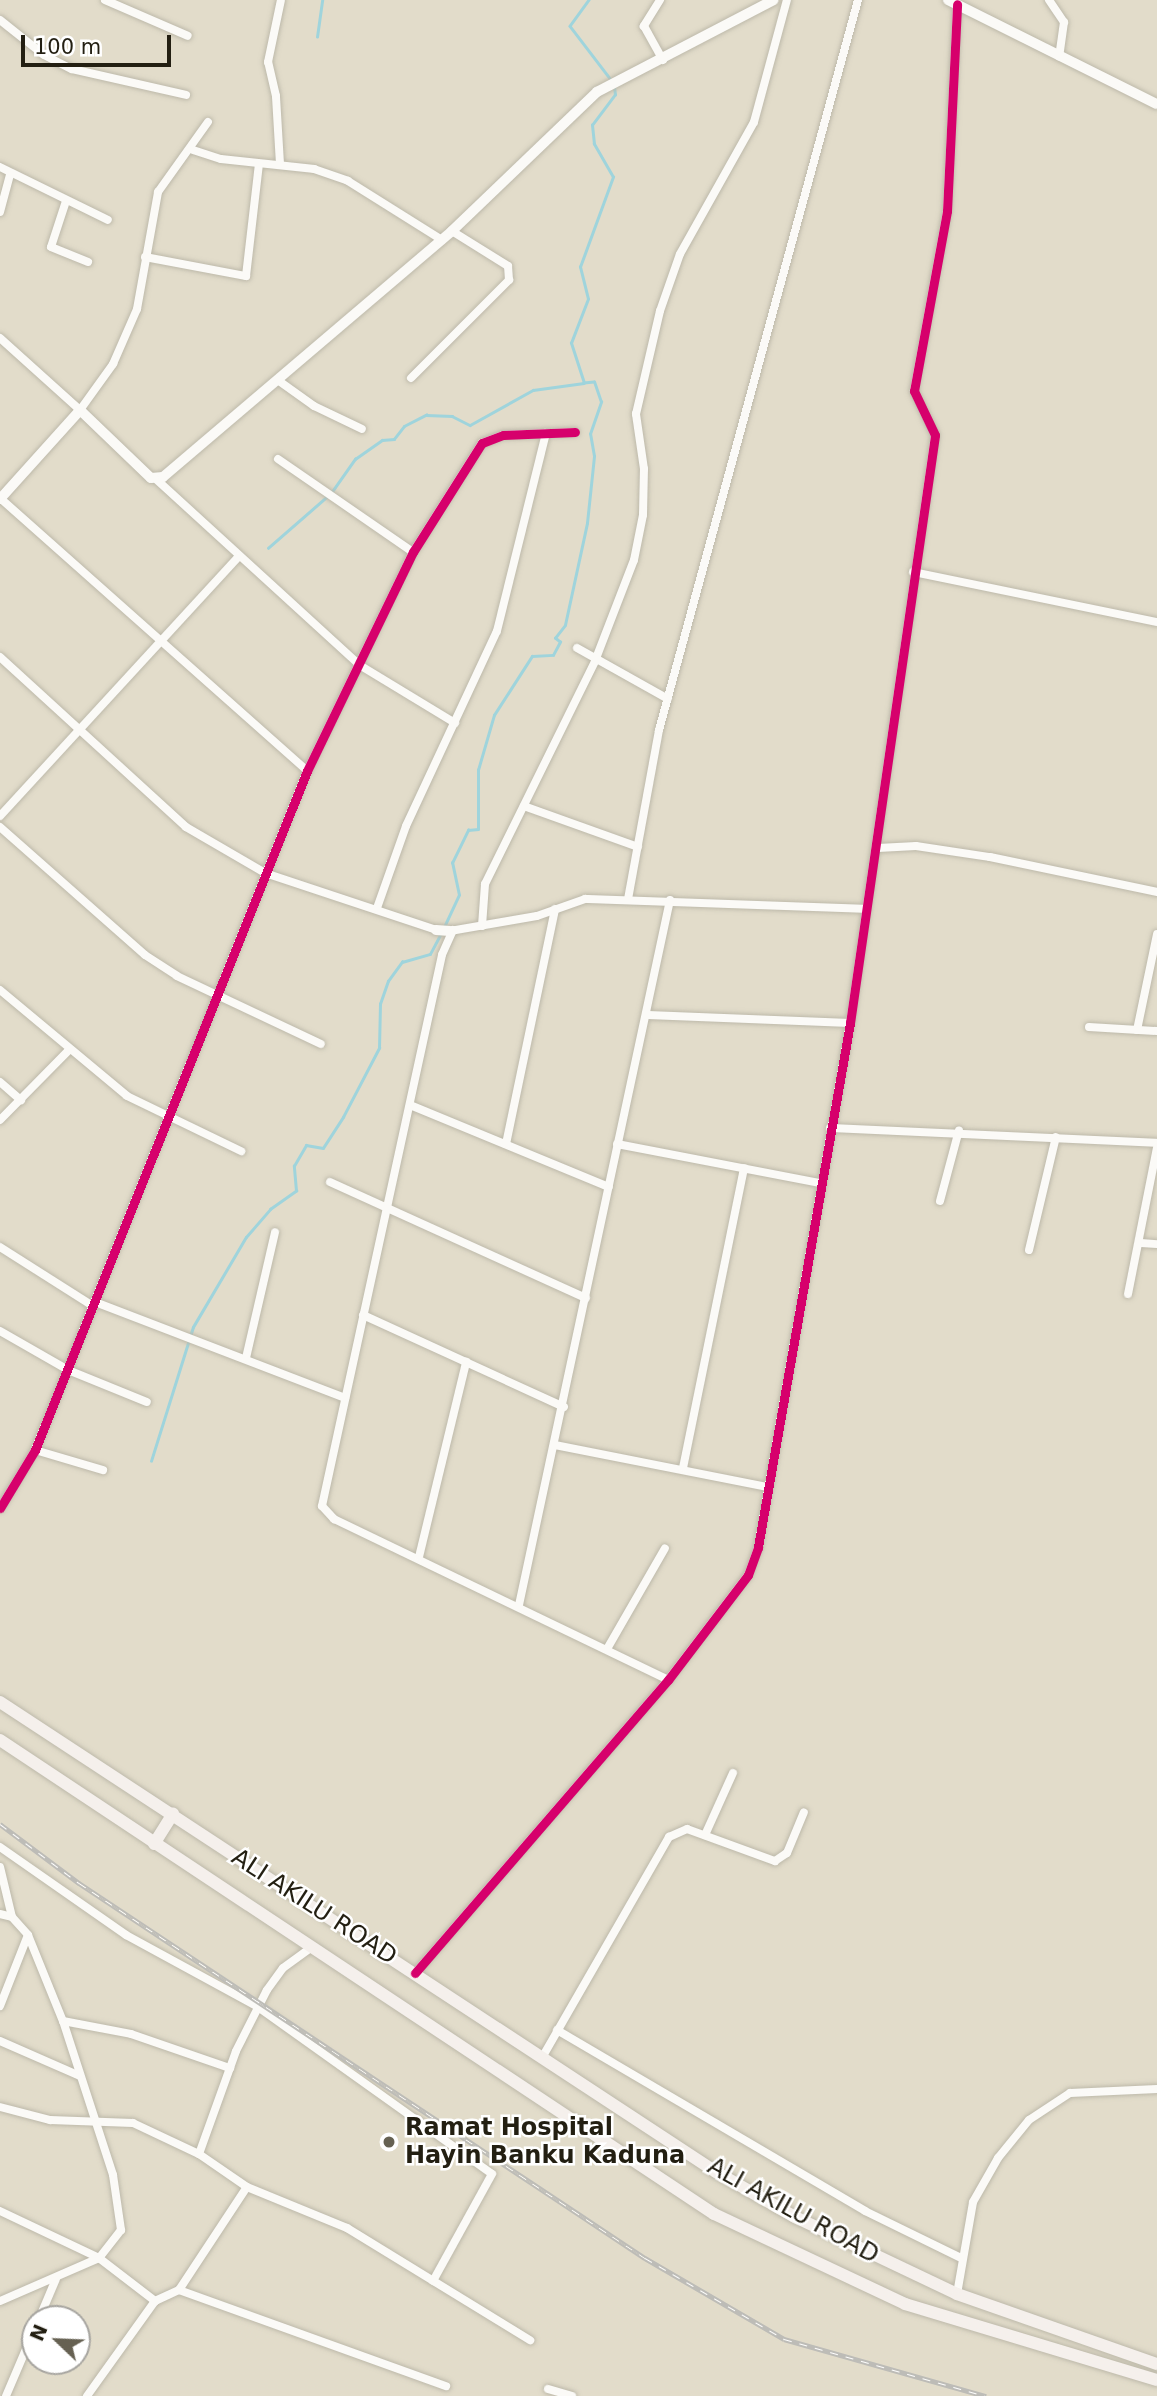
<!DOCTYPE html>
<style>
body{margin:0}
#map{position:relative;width:1157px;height:2396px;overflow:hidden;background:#e2dcca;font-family:"DejaVu Sans",sans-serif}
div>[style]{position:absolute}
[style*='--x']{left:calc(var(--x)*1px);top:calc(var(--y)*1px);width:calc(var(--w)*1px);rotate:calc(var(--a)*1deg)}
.stream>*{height:2.5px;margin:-1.25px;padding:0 1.25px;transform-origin:1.25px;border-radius:1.25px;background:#9fd4dc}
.roads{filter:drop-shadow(0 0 2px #bdb9aa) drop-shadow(0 0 2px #bdb9aa)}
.minor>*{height:8px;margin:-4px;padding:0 4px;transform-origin:4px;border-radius:4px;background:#fbfaf7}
.tertiary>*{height:10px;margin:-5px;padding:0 5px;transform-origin:5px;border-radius:5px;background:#fbfaf7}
.primary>*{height:12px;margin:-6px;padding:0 6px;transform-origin:6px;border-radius:6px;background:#f5f0ec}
.rail>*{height:5px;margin-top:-2.5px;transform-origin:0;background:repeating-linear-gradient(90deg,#fff 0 8px,#bdbcb7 0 16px);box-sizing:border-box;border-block:2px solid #bdbcb7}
.cycleway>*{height:9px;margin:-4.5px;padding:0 4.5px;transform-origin:4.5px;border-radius:4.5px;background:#d6006c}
.dots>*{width:19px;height:19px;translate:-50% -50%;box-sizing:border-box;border:4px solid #fff;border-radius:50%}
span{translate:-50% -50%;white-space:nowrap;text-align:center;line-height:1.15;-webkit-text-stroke:5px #fff;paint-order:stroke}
.street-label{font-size:24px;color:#231f12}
.poi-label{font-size:24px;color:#231f12;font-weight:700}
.left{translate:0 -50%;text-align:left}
.north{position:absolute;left:21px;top:2305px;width:70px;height:70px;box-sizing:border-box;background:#fff;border:2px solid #a7a5a0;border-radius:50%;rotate:293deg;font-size:19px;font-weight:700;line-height:28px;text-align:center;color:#231f12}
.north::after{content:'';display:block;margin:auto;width:24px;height:32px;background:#666152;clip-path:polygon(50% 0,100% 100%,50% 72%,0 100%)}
.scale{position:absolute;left:21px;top:35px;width:150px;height:32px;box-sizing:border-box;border:4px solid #231f12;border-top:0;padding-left:9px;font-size:21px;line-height:24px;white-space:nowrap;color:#231f12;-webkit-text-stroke:5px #fff;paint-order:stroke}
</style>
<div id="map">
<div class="stream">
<div style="--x:589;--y:0;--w:32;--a:126"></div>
<div style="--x:570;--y:26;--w:69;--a:52.6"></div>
<div style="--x:317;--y:37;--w:37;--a:-82"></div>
<div style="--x:268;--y:548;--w:84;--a:-41.1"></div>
<div style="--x:331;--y:493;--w:42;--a:-54.8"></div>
<div style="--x:355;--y:459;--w:33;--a:-35"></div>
<div style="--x:382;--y:440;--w:12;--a:-5"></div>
<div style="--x:394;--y:439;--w:16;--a:-52"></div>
<div style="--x:404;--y:426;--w:25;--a:-27"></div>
<div style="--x:426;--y:415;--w:26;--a:2"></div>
<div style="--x:452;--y:416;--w:20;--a:27"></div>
<div style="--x:470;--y:425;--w:72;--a:-29.1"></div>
<div style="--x:533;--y:390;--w:51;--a:-7.8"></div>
<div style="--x:584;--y:383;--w:42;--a:-108"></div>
<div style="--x:571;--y:343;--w:47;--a:-68.9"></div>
<div style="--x:588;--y:299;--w:33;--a:-104"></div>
<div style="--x:580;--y:267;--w:96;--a:-69.9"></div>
<div style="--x:613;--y:177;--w:38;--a:-120"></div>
<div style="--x:594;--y:144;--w:19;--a:-96"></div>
<div style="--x:592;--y:125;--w:38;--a:-53"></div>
<div style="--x:615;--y:95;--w:8;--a:-97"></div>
<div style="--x:444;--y:927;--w:35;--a:-65"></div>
<div style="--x:459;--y:895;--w:33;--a:-102"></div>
<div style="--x:452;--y:863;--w:37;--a:-64"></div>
<div style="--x:468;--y:830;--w:10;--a:-6"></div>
<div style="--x:478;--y:829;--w:59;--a:-90"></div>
<div style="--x:478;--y:770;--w:57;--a:-73.8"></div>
<div style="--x:494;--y:715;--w:70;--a:-57.2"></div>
<div style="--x:532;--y:656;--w:21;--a:-3"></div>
<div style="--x:553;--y:655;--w:15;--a:-62"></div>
<div style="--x:560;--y:642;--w:6;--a:-141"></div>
<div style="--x:555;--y:638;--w:16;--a:-52"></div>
<div style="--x:565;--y:625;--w:104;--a:-77.8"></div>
<div style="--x:587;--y:523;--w:67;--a:-84"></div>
<div style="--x:594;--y:456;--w:22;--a:-100"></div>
<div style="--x:590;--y:434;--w:34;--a:-71"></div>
<div style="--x:601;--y:402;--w:21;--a:-109"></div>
<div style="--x:594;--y:382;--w:10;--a:174"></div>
<div style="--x:151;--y:1461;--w:140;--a:-72.6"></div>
<div style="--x:193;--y:1327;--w:104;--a:-59.5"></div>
<div style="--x:246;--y:1237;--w:37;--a:-49"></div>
<div style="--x:270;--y:1209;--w:32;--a:-35"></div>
<div style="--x:296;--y:1191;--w:25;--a:-95"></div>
<div style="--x:294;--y:1166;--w:24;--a:-60"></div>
<div style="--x:306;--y:1145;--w:17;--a:10"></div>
<div style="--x:323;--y:1148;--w:37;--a:-57"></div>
<div style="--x:343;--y:1117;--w:78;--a:-62.4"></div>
<div style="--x:379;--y:1048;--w:44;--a:-88.7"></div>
<div style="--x:380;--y:1004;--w:24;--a:-71"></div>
<div style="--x:388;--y:981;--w:24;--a:-54"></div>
<div style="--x:402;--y:962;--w:29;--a:-16"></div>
<div style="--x:430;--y:954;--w:24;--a:-62"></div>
</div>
<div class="roads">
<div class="minor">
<div style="--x:105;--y:0;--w:90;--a:23.4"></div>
<div style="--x:660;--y:0;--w:31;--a:122"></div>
<div style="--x:644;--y:26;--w:39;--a:61"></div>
<div style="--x:1049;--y:0;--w:27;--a:56"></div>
<div style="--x:1064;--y:22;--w:35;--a:98"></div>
<div style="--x:0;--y:20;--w:56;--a:38.5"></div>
<div style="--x:44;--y:55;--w:31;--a:27"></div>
<div style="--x:72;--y:69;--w:117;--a:12.8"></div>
<div style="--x:193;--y:150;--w:29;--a:18"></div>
<div style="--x:221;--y:159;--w:94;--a:6.1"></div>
<div style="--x:314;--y:169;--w:36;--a:19"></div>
<div style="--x:348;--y:181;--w:111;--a:32.1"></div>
<div style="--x:280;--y:164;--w:68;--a:-93.4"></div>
<div style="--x:276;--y:96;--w:35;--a:-103"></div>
<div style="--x:268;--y:62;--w:63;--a:-78.2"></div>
<div style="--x:0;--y:167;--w:120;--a:26.1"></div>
<div style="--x:66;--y:201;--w:48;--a:108.1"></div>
<div style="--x:51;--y:247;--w:40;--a:22"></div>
<div style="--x:0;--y:212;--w:38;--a:-75"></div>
<div style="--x:145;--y:257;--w:103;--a:10.7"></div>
<div style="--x:246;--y:276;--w:113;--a:-83.4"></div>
<div style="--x:0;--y:338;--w:108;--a:42"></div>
<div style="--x:80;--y:410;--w:57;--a:-54.3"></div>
<div style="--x:113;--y:364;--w:60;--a:-66.4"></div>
<div style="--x:137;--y:309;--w:119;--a:-79.8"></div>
<div style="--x:158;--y:192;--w:86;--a:-54.5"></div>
<div style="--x:411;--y:378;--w:139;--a:-45"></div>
<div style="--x:509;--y:280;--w:14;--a:-94"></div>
<div style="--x:508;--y:266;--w:66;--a:-148"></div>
<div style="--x:279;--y:381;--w:43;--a:35.5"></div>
<div style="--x:314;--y:406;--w:53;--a:25.6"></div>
<div style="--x:278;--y:459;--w:164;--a:34.6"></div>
<div style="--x:157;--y:480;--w:276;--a:42.4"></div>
<div style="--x:361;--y:666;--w:110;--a:31.2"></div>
<div style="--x:0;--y:498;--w:411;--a:41.6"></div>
<div style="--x:913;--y:572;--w:249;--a:11.6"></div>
<div style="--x:577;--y:648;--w:104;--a:29.3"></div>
<div style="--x:0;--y:657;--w:252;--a:42.4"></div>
<div style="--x:186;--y:827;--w:91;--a:30.2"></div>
<div style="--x:265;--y:873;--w:180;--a:18.4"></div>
<div style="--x:524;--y:806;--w:121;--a:19.8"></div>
<div style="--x:0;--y:816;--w:352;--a:-47.4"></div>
<div style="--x:0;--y:827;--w:193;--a:41.4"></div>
<div style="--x:145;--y:955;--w:38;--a:33"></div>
<div style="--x:177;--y:976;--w:159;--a:25.3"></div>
<div style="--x:878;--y:848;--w:38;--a:-3"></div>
<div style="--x:916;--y:846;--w:75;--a:8.5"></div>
<div style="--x:990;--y:857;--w:171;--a:11.8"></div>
<div style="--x:628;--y:899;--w:172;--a:-79.6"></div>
<div style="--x:659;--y:730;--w:757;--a:-74.75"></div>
<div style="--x:377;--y:908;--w:87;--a:-70.5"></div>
<div style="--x:406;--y:826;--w:215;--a:-65"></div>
<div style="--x:497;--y:631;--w:204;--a:-76.1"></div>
<div style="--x:482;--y:926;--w:42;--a:-85.9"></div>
<div style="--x:485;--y:884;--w:249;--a:-63.7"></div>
<div style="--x:595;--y:661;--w:108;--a:-68.9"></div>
<div style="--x:634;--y:560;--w:46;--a:-78.7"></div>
<div style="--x:643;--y:515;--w:46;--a:-88.8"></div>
<div style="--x:644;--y:469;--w:56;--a:-98.3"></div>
<div style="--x:636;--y:414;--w:106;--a:-76.9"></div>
<div style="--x:660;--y:311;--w:60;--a:-70.7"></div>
<div style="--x:680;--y:254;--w:151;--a:-60.7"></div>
<div style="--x:754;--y:122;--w:126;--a:-74.9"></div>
<div style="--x:453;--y:930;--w:27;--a:114"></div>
<div style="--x:442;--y:955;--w:564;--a:102.29"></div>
<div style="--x:322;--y:1506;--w:18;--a:47"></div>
<div style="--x:334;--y:1519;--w:371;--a:25.7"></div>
<div style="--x:450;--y:931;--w:88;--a:-9.8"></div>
<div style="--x:537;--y:916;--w:51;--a:-19.5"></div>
<div style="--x:585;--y:899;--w:281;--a:2"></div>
<div style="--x:0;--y:990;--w:165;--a:39.8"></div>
<div style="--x:127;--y:1096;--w:127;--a:25.8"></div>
<div style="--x:648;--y:1015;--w:202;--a:2.3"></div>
<div style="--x:1089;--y:1027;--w:68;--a:3.4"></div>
<div style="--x:1137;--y:1030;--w:98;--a:-78.2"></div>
<div style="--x:0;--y:1082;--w:28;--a:41"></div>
<div style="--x:410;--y:1105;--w:215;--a:22.4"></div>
<div style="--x:0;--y:1120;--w:97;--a:-45.4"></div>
<div style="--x:830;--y:1128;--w:327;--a:2.6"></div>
<div style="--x:506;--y:1144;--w:240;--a:-78.2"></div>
<div style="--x:617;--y:1144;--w:207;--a:10.9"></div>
<div style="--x:330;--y:1182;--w:281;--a:24.4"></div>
<div style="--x:940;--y:1201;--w:73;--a:-75"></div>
<div style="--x:1141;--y:1243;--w:16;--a:4"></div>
<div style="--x:0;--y:1247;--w:110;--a:32.4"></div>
<div style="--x:1029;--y:1250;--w:116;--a:-76.6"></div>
<div style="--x:1128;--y:1294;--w:150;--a:-78.8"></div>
<div style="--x:95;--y:1302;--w:268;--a:21"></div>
<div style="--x:363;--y:1315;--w:221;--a:24.6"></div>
<div style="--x:0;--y:1331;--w:78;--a:29.8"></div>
<div style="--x:68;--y:1370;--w:85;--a:22.1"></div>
<div style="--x:246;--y:1358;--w:129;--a:-77"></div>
<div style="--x:555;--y:1445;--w:217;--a:11.2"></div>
<div style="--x:35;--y:1450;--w:71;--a:16.4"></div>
<div style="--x:683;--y:1468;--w:306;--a:-78.5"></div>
<div style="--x:0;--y:1508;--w:68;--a:-58.9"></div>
<div style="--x:35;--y:1450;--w:731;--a:-68.17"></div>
<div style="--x:307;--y:771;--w:243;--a:-64.2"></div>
<div style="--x:413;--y:552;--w:129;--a:-57.7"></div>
<div style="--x:482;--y:443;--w:22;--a:-21"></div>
<div style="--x:503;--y:435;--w:72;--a:-2.4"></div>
<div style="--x:419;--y:1557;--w:201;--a:-76.4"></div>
<div style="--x:519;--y:1605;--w:721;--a:-77.91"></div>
<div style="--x:607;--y:1649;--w:116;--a:-60.1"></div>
<div style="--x:705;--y:1835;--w:68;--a:-65.7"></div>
<div style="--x:0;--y:1847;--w:154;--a:34.9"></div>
<div style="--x:126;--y:1935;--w:150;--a:28.6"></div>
<div style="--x:258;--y:2007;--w:287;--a:35.5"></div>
<div style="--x:492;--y:2174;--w:122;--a:118.9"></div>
<div style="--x:0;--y:1867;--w:51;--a:76.5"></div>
<div style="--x:12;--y:1917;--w:24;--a:48"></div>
<div style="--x:28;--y:1935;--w:93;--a:67.9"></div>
<div style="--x:63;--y:2021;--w:162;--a:72"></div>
<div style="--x:113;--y:2175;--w:56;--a:81.7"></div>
<div style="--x:121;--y:2230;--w:36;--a:128"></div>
<div style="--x:99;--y:2258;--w:108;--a:156.5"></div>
<div style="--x:0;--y:1914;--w:12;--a:14"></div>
<div style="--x:415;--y:1973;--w:387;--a:-49.2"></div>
<div style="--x:668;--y:1680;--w:132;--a:-52.7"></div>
<div style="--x:748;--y:1575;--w:30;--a:-70"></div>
<div style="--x:758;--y:1547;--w:532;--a:-80.04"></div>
<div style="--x:850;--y:1023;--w:594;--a:-81.77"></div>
<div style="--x:935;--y:435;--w:49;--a:-115.5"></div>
<div style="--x:914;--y:391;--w:183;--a:-79.6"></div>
<div style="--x:947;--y:211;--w:207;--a:-87.2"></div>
<div style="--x:0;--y:2006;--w:76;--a:-68.5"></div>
<div style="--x:63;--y:2021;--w:69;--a:10.8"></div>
<div style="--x:131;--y:2034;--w:105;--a:19"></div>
<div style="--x:557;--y:2030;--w:357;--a:30.4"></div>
<div style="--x:865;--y:2211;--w:105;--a:26.1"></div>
<div style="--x:0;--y:2041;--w:87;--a:23.6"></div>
<div style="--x:543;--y:2056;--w:253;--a:-60.1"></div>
<div style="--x:669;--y:1837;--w:20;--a:-24"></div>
<div style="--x:687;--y:1829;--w:94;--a:20"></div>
<div style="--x:775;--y:1861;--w:14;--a:-34"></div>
<div style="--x:787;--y:1853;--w:44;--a:-67.5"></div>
<div style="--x:0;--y:2107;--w:52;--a:14.6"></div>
<div style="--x:50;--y:2120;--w:83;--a:2.1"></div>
<div style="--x:133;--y:2123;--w:73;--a:25.2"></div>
<div style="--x:199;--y:2154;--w:58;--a:34.5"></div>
<div style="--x:247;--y:2187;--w:108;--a:22.3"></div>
<div style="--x:347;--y:2228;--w:215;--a:31.5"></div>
<div style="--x:199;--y:2154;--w:109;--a:-70.2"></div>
<div style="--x:236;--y:2051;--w:68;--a:-63.1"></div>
<div style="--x:267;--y:1990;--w:27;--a:-54"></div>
<div style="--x:283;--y:1968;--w:34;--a:-36"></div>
<div style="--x:0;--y:2211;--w:110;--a:25.4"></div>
<div style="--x:99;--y:2258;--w:71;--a:37.5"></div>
<div style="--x:179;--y:2290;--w:284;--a:19.8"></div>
<div style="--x:957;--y:2294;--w:93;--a:-80.1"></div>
<div style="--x:973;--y:2202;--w:51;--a:-60.4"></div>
<div style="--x:998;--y:2158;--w:49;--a:-50.8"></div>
<div style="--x:1029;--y:2120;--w:49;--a:-33.4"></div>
<div style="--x:1070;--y:2093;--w:87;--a:-2.6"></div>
<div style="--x:39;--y:2319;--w:43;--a:-67"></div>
<div style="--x:548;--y:2389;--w:25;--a:16"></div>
<div style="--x:6;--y:2396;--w:74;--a:-66.9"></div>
<div style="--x:87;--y:2396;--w:117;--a:-54.4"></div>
<div style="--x:155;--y:2301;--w:26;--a:-25"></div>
<div style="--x:179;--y:2290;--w:123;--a:-56.6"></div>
</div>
<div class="tertiary">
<div style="--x:948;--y:0;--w:233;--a:26.5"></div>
<div style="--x:0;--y:499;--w:120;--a:-48"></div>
<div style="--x:80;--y:410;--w:98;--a:43.8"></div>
<div style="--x:151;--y:478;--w:12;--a:-5"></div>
<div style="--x:163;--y:477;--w:380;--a:-40.4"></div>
<div style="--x:452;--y:231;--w:201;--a:-43.8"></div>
<div style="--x:597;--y:92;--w:199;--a:-27.5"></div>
<div style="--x:436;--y:930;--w:14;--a:4"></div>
</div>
<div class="primary">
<div style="--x:0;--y:1702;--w:856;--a:33.28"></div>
<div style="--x:716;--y:2172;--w:91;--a:29.7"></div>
<div style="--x:795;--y:2217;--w:179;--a:25.4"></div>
<div style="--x:957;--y:2294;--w:212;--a:19.3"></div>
<div style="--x:0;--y:1740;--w:857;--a:33.58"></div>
<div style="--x:714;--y:2214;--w:211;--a:25.2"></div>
<div style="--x:905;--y:2304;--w:263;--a:16.8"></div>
<div style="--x:154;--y:1844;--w:36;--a:-58"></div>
</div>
</div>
<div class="rail">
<div style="--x:0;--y:1824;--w:99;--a:36.8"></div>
<div style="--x:79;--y:1883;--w:679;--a:33.53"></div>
<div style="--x:645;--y:2258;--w:161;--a:30.2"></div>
<div style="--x:784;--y:2339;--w:210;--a:15.8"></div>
</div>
<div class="cycleway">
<div style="--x:0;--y:1508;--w:68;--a:-58.9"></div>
<div style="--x:35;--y:1450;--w:731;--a:-68.17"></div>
<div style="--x:307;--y:771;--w:243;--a:-64.2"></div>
<div style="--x:413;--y:552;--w:129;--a:-57.7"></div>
<div style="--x:482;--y:443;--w:22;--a:-21"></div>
<div style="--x:503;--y:435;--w:72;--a:-2.4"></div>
<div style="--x:415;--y:1973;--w:387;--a:-49.2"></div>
<div style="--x:668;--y:1680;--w:132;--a:-52.7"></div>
<div style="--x:748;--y:1575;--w:30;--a:-70"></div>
<div style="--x:758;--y:1547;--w:532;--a:-80.04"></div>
<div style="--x:850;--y:1023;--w:594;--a:-81.77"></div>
<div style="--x:935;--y:435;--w:49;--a:-115.5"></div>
<div style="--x:914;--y:391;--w:183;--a:-79.6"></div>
<div style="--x:947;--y:211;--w:207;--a:-87.2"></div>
</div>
<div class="dots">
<div style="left:389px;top:2142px;background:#666152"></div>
</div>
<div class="street-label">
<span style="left:314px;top:1907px;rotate:33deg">ALI AKILU ROAD</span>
<span style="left:793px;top:2211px;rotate:29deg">ALI AKILU ROAD</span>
</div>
<div class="poi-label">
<span class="left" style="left:405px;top:2142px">Ramat Hospital<br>Hayin Banku Kaduna</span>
</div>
<div class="north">N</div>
<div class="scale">100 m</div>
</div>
